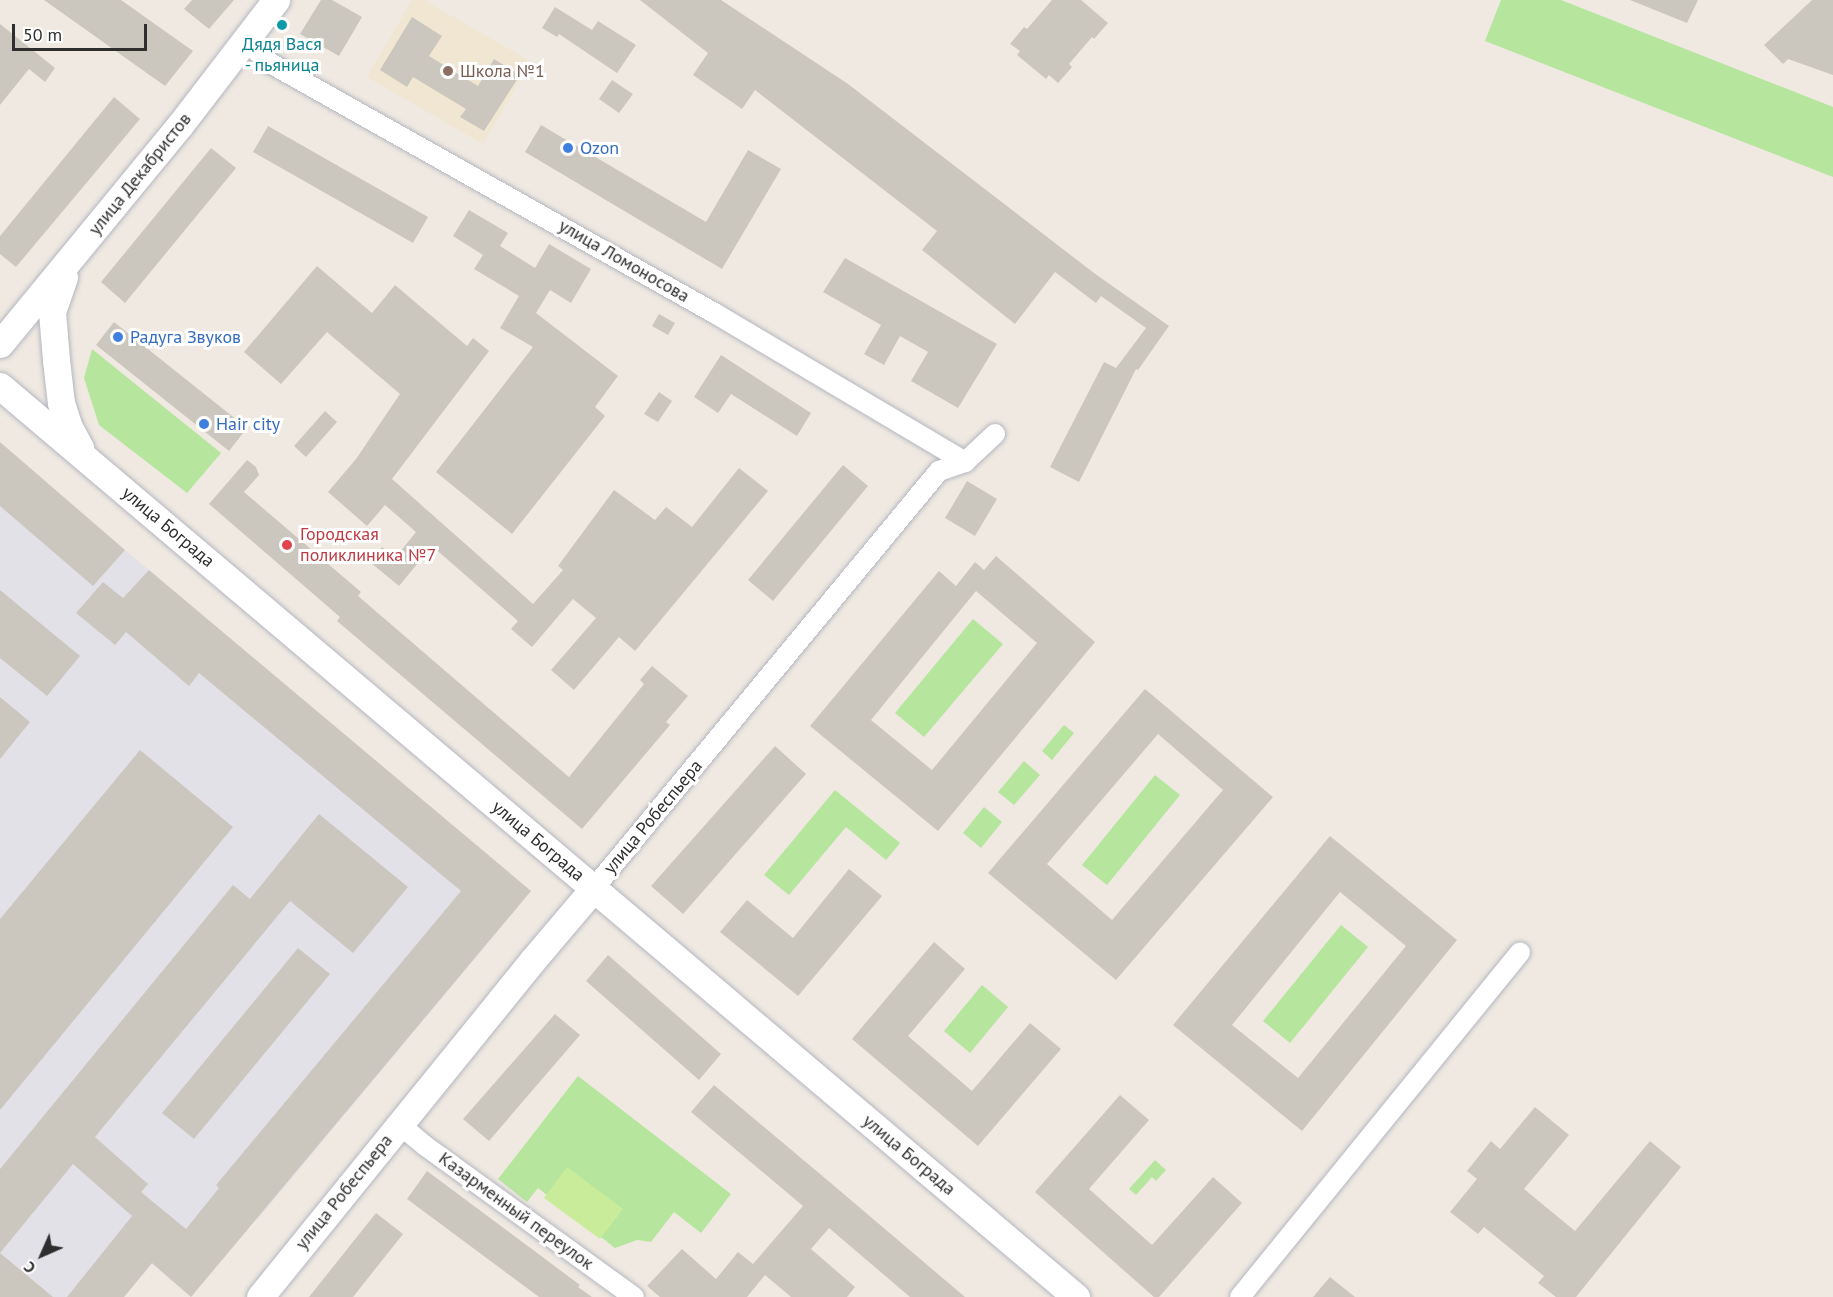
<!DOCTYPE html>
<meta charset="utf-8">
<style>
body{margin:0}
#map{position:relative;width:1833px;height:1297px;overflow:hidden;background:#efe9e1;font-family:"PT Sans",sans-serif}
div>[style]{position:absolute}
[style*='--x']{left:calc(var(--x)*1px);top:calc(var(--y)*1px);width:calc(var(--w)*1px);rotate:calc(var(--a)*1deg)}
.industrial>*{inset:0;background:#e3e1e8}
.education>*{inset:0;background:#f0e6d1}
.green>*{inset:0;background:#b6e59e}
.pitch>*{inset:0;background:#c9ec9a}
.building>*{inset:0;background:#cbc7bf}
.roads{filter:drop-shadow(0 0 2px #b4b7c1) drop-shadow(0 0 2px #b4b7c1)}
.street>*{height:20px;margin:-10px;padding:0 10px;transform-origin:10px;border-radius:10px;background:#fff}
.secondary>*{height:27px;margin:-13.5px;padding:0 13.5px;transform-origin:13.5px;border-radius:13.5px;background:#fff}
.dots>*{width:16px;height:16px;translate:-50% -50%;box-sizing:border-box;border:3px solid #fff;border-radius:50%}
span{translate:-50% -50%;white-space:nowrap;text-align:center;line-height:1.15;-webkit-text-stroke:6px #fff;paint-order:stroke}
.culture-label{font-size:18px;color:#0d838f}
.education-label{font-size:18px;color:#785e54}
.left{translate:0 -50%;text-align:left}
.shop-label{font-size:18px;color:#366cbe}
.street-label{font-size:18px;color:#2e2e2e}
.health-label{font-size:18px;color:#be3a42}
.north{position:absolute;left:12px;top:1225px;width:60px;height:60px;-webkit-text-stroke:4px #fff;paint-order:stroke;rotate:225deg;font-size:16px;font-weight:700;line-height:24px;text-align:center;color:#2e2e2e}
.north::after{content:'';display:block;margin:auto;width:21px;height:27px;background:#2e2e2e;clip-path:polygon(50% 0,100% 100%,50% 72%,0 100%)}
.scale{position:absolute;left:12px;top:24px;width:135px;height:27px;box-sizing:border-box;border:3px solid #2e2e2e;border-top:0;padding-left:8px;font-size:18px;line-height:21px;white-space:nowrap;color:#2e2e2e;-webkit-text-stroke:4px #fff;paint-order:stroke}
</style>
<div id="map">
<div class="industrial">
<div style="clip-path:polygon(0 445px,531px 891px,257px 1220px,245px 1210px,243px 1234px,191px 1297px,152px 1264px,124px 1297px,0 1297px)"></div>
</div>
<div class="education">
<div style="clip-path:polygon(412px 0,424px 0,526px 59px,529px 64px,483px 144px,367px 77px)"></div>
</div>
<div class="green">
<div style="clip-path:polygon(1501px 0,1561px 0,1833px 107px,1833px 177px,1485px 41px)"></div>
<div style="clip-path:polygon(92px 349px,221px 453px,187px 493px,99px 425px,84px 378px)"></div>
<div style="clip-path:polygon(973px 619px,1003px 644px,924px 737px,895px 713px)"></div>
<div style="clip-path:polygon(1064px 725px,1074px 733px,1052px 760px,1042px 751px)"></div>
<div style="clip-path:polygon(1024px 761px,1040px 775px,1014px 805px,998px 792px)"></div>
<div style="clip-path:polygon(1155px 775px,1180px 795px,1107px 885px,1082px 865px)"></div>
<div style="clip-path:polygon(835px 790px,900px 843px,886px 860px,846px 827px,789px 895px,764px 875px)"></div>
<div style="clip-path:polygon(984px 807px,1002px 822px,981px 848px,963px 833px)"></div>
<div style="clip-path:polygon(1341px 925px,1368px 947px,1290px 1043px,1263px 1021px)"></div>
<div style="clip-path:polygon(982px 985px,1008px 1007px,970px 1053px,944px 1031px)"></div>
<div style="clip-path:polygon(578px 1076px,731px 1194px,701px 1233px,674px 1212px,651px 1242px,637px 1240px,615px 1248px,538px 1188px,527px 1202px,498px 1179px)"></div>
<div style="clip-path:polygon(1155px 1160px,1166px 1170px,1156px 1181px,1152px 1177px,1136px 1195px,1129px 1189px)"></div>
</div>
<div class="pitch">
<div style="clip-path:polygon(567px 1167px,623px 1209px,600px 1239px,544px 1198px)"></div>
</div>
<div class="building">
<div style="clip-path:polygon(44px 0,121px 0,193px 51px,165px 86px)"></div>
<div style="clip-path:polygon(192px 0,234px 0,209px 29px,184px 9px)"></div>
<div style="clip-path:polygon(321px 0,332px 0,362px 17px,339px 56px,300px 34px)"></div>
<div style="clip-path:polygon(640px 0,721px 0,848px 84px,1094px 273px,1169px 326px,1138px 370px,1136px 369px,1079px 482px,1050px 467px,1104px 362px,1116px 368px,1146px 328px,1101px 296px,1096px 303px,1055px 272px,1015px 324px,922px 250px,937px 231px,755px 90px,742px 109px,693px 75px,708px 53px)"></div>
<div style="clip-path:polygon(1052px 0,1081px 0,1108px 23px,1094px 39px,1092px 37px,1069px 64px,1072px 67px,1058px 83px,1049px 75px,1046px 79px,1017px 55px,1020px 51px,1010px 44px,1024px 27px,1027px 29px)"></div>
<div style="clip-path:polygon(1630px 0,1698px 0,1687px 23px)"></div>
<div style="clip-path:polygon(1812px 0,1833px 0,1833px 75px,1788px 59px,1783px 64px,1764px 45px)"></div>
<div style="clip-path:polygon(555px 7px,592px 30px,598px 21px,636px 45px,617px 73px,559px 34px,557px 37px,542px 28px)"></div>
<div style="clip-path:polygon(412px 17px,442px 36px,429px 56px,478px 86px,494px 59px,520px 75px,484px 131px,460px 117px,466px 109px,413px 77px,407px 87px,380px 70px)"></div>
<div style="clip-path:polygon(0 24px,55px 68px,45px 82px,29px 69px,0 105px)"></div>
<div style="clip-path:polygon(612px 80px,633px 94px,619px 113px,599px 99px)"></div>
<div style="clip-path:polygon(114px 97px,140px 119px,16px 267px,0 254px,0 236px)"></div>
<div style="clip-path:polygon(541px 125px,706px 222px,748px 150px,781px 169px,722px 269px,525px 152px)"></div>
<div style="clip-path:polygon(268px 126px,428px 217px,413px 243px,253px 152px)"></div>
<div style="clip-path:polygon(211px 148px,236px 168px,125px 303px,101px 282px)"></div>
<div style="clip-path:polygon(469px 210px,508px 233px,500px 246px,535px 268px,549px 244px,591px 269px,571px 303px,550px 290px,536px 313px,618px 376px,595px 407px,605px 416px,512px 534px,436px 472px,533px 347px,500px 328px,519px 296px,474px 269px,483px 255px,453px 236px)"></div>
<div style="clip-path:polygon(845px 258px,997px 344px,958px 408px,911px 381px,928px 352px,900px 336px,884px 365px,864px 354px,881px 325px,823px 292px)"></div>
<div style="clip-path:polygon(317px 266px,372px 313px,395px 285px,467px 346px,473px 338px,489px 351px,392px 479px,533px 604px,563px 570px,558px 566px,614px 490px,655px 520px,666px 507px,692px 527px,739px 468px,768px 491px,635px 651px,619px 637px,574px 690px,551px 670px,596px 618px,573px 599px,532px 647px,511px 629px,518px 621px,432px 546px,399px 586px,370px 562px,382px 547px,395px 558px,416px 532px,385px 505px,367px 526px,328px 492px,356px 459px,400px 394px,327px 332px,281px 384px,244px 352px)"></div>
<div style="clip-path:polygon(659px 314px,675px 323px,668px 335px,652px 326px)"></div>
<div style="clip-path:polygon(114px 322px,247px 428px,229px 451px,96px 345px)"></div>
<div style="clip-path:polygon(721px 355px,811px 413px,797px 436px,731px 394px,718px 413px,694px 397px)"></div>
<div style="clip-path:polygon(659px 392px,672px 401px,658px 422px,644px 414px)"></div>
<div style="clip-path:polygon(325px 411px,337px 422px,306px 457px,294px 446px)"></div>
<div style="clip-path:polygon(0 442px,125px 550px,93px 586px,0 506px)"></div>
<div style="clip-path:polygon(247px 460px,256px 467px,259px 475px,244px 492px,361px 592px,358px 596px,569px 777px,644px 684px,640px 680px,652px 666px,688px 696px,666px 722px,670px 725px,582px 829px,337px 621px,340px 617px,209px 504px)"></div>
<div style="clip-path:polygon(843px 465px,868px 486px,773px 601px,748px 580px)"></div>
<div style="clip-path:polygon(967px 481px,997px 499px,975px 536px,945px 518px)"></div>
<div style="clip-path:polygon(evenodd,996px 556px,1095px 642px,938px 831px,810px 726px,939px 571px,956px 586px,975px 562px,984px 570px,996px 556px,976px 591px,1037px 643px,932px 770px,871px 720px,976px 591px)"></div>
<div style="clip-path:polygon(149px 570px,531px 891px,191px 1297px,152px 1263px,124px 1297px,67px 1297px,132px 1216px,73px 1164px,0 1253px,53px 1297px,0 1297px,0 1169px,233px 885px,250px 899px,319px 814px,408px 887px,353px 953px,290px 901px,95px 1137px,148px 1184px,141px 1192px,186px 1229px,219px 1188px,216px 1185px,461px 891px,199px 673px,189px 686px,126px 632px,115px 645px,76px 613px,103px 582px,123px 598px)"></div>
<div style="clip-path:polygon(0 590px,80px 656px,47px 696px,0 658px)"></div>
<div style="clip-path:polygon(evenodd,1145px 689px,1273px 797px,1116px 980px,988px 873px,1145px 689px,1158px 734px,1223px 790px,1112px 920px,1047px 864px,1158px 734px)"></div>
<div style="clip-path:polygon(0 697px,30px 722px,0 759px)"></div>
<div style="clip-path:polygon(775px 746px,806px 774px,683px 914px,651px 886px)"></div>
<div style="clip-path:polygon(140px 750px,233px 827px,0 1110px,0 919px)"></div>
<div style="clip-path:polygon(evenodd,1330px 836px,1457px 940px,1302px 1131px,1173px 1025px,1330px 836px,1340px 892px,1406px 946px,1298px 1078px,1232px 1025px,1340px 892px)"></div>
<div style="clip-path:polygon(849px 869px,882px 896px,798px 996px,720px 932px,747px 900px,793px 938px)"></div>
<div style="clip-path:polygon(934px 942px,965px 969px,908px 1036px,972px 1091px,1030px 1023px,1061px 1049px,978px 1146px,852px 1039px)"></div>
<div style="clip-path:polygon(298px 948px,330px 974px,194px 1139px,162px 1113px)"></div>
<div style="clip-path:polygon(608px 955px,721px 1054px,699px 1080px,586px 981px)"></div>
<div style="clip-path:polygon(555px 1014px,580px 1035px,489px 1141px,463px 1119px)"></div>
<div style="clip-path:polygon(714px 1085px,826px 1179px,965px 1297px,910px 1297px,829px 1228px,811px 1249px,855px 1287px,847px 1297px,791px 1297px,765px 1275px,747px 1297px,660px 1297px,647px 1286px,682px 1249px,716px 1279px,738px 1252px,753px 1264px,803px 1206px,691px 1112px)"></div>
<div style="clip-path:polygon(1120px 1095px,1149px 1120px,1089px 1189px,1152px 1245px,1213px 1177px,1242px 1203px,1159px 1297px,1154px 1297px,1035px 1192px)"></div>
<div style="clip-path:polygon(1535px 1107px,1569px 1135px,1524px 1189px,1575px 1231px,1650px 1141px,1681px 1167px,1576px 1297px,1556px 1297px,1538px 1283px,1544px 1276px,1484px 1227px,1478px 1234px,1450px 1212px,1477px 1179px,1467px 1171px,1491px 1141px,1500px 1149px)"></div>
<div style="clip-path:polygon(427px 1171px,580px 1285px,578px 1287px,592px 1297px,539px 1297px,407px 1199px)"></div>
<div style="clip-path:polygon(376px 1213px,403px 1234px,353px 1297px,309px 1297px)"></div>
<div style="clip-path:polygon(1330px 1277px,1355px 1297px,1313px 1297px)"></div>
</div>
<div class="roads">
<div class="street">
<div style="--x:246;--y:42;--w:32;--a:41"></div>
<div style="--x:270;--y:63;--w:512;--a:29.37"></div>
<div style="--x:716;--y:314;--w:290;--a:30.7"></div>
<div style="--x:594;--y:888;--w:541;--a:-50.4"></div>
<div style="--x:939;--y:471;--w:28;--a:-19"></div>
<div style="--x:965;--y:462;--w:41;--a:-43"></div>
<div style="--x:399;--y:1124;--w:33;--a:40"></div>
<div style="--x:424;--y:1145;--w:259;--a:35.9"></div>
<div style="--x:1240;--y:1297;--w:444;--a:-50.9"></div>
</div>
<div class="secondary">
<div style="--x:64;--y:277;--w:37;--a:109"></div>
<div style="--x:52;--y:312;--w:48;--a:85.2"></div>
<div style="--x:56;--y:360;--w:43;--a:83.4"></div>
<div style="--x:61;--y:403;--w:25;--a:72"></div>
<div style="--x:69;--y:427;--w:24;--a:62"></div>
<div style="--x:0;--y:344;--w:283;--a:-50.6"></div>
<div style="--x:180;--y:125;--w:158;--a:-52.5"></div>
<div style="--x:0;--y:386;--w:1410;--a:40.25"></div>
<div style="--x:260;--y:1297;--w:432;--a:-51"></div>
<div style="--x:532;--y:961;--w:96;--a:-49.7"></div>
</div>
</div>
<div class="dots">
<div style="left:282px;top:25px;background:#0f9aa8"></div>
<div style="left:448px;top:71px;background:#8d6e63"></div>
<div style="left:568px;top:148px;background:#3f7fe0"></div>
<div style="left:118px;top:337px;background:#3f7fe0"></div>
<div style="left:204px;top:424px;background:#3f7fe0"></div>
<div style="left:287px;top:545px;background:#e0444e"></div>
</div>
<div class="culture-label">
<span style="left:282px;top:55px">Дядя Вася<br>- пьяница</span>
</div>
<div class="education-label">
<span class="left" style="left:460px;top:71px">Школа №1</span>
</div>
<div class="shop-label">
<span class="left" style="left:580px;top:148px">Ozon</span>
<span class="left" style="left:130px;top:337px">Радуга Звуков</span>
<span class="left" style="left:216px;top:424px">Hair city</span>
</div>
<div class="street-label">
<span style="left:140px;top:174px;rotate:-51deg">улица Декабристов</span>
<span style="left:624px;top:261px;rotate:30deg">улица Ломоносова</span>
<span style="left:168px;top:527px;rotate:40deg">улица Бограда</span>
<span style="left:653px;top:817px;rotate:-50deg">улица Робеспьера</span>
<span style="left:538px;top:841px;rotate:40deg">улица Бограда</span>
<span style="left:909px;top:1155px;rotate:40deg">улица Бограда</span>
<span style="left:344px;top:1192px;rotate:-51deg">улица Робеспьера</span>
<span style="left:516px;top:1211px;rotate:36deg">Казарменный переулок</span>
</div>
<div class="health-label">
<span class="left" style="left:300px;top:545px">Городская<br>поликлиника №7</span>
</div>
<div class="north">С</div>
<div class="scale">50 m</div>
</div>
